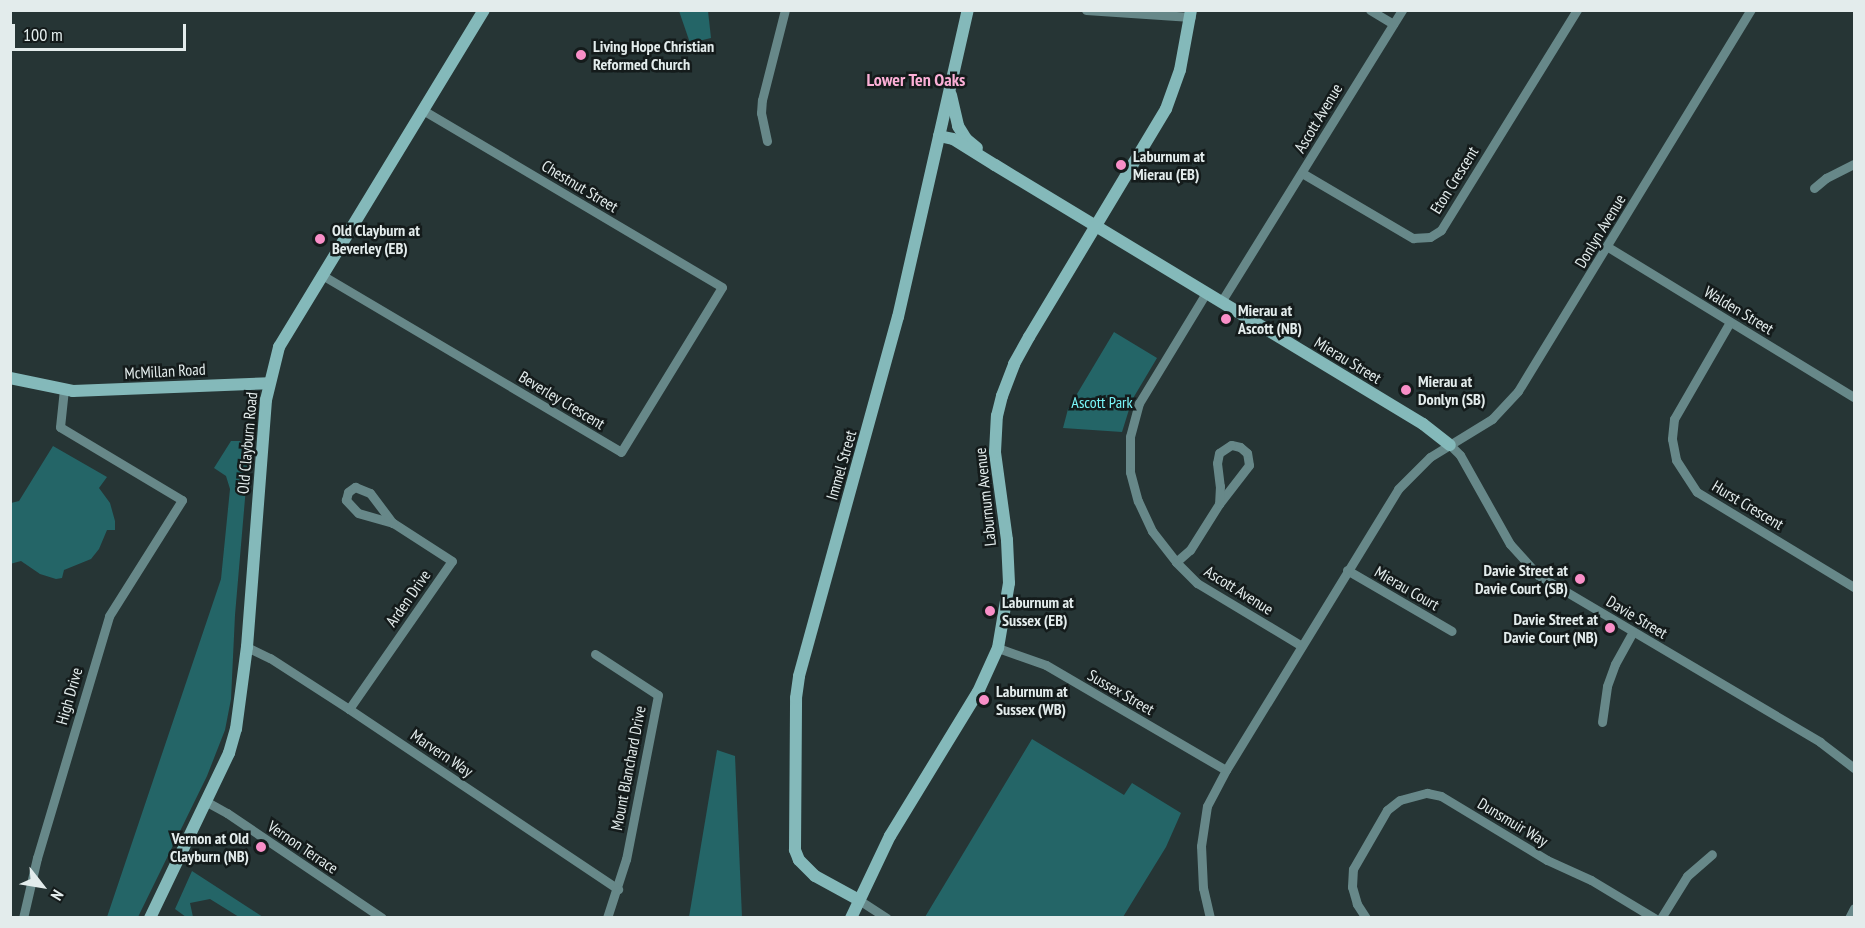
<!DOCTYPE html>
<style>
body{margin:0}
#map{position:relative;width:1865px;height:928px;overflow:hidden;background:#263535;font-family:"PT Sans Narrow",sans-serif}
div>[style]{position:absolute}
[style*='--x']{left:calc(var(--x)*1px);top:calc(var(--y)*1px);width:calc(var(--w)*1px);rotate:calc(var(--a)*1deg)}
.green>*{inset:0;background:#246567}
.street>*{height:9px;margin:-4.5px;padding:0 4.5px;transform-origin:4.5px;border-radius:4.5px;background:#678889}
.secondary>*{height:12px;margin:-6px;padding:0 6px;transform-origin:6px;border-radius:6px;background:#84b9ba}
.dots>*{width:16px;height:16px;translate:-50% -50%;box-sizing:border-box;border:3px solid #141b1b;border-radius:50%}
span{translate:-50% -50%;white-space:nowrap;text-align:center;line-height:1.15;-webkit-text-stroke:5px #141b1b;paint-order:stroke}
.poi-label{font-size:16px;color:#e3ecec;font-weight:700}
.left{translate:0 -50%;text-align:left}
.right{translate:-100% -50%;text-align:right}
.street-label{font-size:16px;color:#e3ecec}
.park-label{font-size:16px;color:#79f6f9}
.neighbourhood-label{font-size:18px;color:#fbafd6;font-weight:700}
.frame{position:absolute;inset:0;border:12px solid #e3ecec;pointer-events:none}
.north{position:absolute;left:12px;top:856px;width:60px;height:60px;-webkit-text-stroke:4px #141b1b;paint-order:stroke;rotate:121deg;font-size:16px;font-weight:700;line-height:24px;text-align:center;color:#e3ecec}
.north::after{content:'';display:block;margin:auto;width:21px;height:27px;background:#e3ecec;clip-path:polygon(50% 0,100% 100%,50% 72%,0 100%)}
.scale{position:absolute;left:12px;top:24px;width:174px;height:27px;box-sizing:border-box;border:3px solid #e3ecec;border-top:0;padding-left:8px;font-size:18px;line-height:21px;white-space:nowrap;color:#e3ecec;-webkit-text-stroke:4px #141b1b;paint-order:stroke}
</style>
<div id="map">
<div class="green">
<div style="clip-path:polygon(679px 11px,708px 11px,711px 38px,690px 43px)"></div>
<div style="clip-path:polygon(1114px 332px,1157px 358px,1132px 400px,1122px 432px,1063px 428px,1068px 409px)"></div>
<div style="clip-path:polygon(231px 441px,240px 441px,249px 452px,235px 615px,231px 699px,225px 730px,207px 776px,138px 917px,107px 917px,221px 579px,230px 489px,226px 476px,214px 468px)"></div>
<div style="clip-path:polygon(53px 446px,107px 477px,99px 488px,110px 503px,115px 521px,115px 530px,107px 530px,99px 549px,91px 559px,64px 570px,62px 578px,56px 579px,40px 574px,21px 561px,10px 564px,11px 503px,19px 501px)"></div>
<div style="clip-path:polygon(1032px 739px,1124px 795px,1132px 783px,1181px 813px,1166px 847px,1123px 917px,925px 917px)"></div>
<div style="clip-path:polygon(717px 750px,735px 756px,742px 917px,689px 917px)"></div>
<div style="clip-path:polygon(192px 871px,263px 917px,239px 917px,210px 899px,190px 903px,193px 917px,186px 917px,175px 909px)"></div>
</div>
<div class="street">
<div style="--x:1086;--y:10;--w:105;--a:3.8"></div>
<div style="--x:1370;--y:10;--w:27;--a:31"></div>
<div style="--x:767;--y:141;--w:29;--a:-102"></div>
<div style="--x:761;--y:113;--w:13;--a:-86"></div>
<div style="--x:762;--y:100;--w:93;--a:-75.7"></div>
<div style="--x:1302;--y:173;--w:129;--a:30.4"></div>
<div style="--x:1413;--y:238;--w:17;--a:-3"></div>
<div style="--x:1430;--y:237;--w:13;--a:-32"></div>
<div style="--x:1441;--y:230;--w:259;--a:-58.3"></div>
<div style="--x:1814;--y:188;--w:16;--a:-40"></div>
<div style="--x:1826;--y:178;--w:31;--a:-27"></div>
<div style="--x:1608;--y:247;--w:288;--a:31.4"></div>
<div style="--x:322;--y:275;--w:347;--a:30.6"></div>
<div style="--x:621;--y:452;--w:193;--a:-58.5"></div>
<div style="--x:722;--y:287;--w:346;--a:-149.4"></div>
<div style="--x:1206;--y:293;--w:129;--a:121.3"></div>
<div style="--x:1139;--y:403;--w:35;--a:105"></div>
<div style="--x:1130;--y:437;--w:35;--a:90"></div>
<div style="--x:1130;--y:472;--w:30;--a:75"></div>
<div style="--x:1138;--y:501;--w:33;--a:65"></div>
<div style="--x:1152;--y:531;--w:39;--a:52"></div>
<div style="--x:1176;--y:562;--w:30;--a:45"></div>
<div style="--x:1197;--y:583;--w:122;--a:31"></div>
<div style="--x:1221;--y:302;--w:344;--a:-58.2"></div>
<div style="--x:1730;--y:322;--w:112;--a:120"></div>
<div style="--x:1674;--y:419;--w:20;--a:96"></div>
<div style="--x:1672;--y:439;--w:21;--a:79"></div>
<div style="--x:1676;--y:460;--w:38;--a:57"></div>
<div style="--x:1697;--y:492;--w:184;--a:31.2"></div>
<div style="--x:1450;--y:445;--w:14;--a:45"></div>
<div style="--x:1460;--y:455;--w:102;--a:60.7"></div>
<div style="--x:1510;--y:544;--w:42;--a:47.9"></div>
<div style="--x:1538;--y:575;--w:328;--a:30.6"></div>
<div style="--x:1820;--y:742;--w:43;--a:37.4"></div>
<div style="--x:1176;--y:562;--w:18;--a:-41"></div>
<div style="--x:1190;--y:550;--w:54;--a:-57.8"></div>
<div style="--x:1219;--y:504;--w:49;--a:-52.4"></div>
<div style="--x:1249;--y:465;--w:12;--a:-99"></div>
<div style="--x:1247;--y:453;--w:9;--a:-139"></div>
<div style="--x:1240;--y:447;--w:9;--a:-167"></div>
<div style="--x:1231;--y:445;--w:14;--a:146"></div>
<div style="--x:1219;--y:453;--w:10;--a:101"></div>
<div style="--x:1217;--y:463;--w:23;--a:83"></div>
<div style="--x:1220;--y:486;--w:18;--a:93"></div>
<div style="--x:1347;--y:570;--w:121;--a:30.2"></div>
<div style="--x:247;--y:647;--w:25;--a:26"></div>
<div style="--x:270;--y:658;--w:94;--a:32.8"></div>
<div style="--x:349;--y:709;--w:324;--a:33.8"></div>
<div style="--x:998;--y:648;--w:51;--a:19.5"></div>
<div style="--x:1046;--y:665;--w:208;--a:30.3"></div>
<div style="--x:595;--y:654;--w:75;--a:33.1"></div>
<div style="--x:658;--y:695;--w:167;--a:101"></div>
<div style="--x:626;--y:859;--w:62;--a:107.9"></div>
<div style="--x:349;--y:709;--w:180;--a:-55.2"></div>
<div style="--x:452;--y:561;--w:70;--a:-147.2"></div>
<div style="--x:393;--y:523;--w:36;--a:-164"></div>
<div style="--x:358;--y:513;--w:18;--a:-133"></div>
<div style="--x:346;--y:500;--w:8;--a:-76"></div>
<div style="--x:348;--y:492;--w:9;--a:-36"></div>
<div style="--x:355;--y:487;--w:16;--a:22"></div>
<div style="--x:370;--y:493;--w:38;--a:53"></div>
<div style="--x:1602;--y:722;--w:36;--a:-82"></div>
<div style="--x:1607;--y:686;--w:23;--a:-70"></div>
<div style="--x:1615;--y:664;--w:37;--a:-61"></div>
<div style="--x:207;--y:802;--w:23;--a:29"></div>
<div style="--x:227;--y:813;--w:187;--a:34.1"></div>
<div style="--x:859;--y:900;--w:33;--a:33"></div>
<div style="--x:23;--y:918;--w:62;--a:-76.9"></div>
<div style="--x:37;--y:858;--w:252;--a:-73.4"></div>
<div style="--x:109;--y:616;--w:137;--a:-57.8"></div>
<div style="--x:182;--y:500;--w:142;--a:-149.1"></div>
<div style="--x:60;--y:427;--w:38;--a:-84"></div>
<div style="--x:1210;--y:918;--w:31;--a:-103"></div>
<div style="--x:1203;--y:888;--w:42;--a:-92.7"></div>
<div style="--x:1201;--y:846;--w:40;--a:-81.5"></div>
<div style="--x:1207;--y:806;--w:41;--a:-62.2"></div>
<div style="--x:1226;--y:770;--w:329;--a:-58.5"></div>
<div style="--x:1398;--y:489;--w:45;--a:-45"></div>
<div style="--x:1430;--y:457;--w:73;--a:-31.5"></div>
<div style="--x:1492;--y:419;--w:38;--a:-47"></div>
<div style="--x:1518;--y:391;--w:447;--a:-58.6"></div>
<div style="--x:1366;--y:918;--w:17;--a:-123"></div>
<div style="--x:1357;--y:904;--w:18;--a:-106"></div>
<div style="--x:1352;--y:887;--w:18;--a:-87"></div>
<div style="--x:1353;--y:869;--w:68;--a:-60"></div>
<div style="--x:1387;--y:810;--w:16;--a:-38"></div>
<div style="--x:1400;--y:800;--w:28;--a:-15"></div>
<div style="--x:1427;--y:793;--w:14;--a:12"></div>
<div style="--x:1441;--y:796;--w:124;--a:31.1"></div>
<div style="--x:1547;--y:860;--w:48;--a:24.4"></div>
<div style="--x:1591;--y:880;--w:74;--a:31.1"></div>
<div style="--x:1661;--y:918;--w:49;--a:-58.2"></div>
<div style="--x:1687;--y:876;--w:33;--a:-41"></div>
<div style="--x:1849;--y:918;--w:11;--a:-63"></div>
</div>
<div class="secondary">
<div style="--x:951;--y:95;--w:32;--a:77"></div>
<div style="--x:958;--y:126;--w:15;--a:58"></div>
<div style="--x:966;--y:139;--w:14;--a:39"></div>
<div style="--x:939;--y:136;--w:14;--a:12"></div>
<div style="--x:953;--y:139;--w:49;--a:31.8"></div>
<div style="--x:995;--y:165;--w:500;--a:31.18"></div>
<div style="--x:1423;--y:424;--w:34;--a:38"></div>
<div style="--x:10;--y:378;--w:64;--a:11.7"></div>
<div style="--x:73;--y:391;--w:196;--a:-2.3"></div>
<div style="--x:859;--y:900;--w:50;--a:-151.4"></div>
<div style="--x:815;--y:876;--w:23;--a:-135"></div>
<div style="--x:799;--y:860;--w:11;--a:-112"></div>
<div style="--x:795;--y:850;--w:152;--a:-89.6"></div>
<div style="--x:796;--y:698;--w:22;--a:-82"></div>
<div style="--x:799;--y:676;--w:372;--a:-74.6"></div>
<div style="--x:898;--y:317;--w:315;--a:-77.2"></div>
<div style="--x:150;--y:918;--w:183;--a:-64.4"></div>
<div style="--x:229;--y:753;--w:25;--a:-74"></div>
<div style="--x:236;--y:729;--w:83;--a:-82.4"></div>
<div style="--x:247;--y:647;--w:248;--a:-85.6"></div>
<div style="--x:266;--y:400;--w:55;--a:-76.2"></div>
<div style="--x:279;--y:347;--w:394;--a:-58.7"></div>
<div style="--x:851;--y:918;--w:91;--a:-64.6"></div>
<div style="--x:890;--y:836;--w:169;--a:-58.6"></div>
<div style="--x:978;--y:692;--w:48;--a:-65.6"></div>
<div style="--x:998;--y:648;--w:66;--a:-80.4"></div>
<div style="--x:1009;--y:583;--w:43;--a:-92.7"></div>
<div style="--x:1007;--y:540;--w:89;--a:-97.8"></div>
<div style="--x:995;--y:452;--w:36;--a:-87"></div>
<div style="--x:997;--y:416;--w:21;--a:-76"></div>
<div style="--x:1002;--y:396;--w:34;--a:-69"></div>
<div style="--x:1014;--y:364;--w:31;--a:-61"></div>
<div style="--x:1029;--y:337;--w:266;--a:-59"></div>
<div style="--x:1166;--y:109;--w:41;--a:-70.3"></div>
<div style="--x:1180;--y:70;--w:61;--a:-79.6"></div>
</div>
<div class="dots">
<div style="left:581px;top:55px;background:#f98fc8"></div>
<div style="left:1121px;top:165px;background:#f98fc8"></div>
<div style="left:320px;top:239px;background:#f98fc8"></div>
<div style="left:1226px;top:319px;background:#f98fc8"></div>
<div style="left:1406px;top:390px;background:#f98fc8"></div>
<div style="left:1580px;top:579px;background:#f98fc8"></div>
<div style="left:990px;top:611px;background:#f98fc8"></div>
<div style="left:1610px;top:628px;background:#f98fc8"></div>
<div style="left:984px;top:700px;background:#f98fc8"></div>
<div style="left:261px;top:847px;background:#f98fc8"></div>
</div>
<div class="poi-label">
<span class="left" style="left:593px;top:55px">Living Hope Christian<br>Reformed Church</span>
<span class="left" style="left:1133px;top:165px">Laburnum at<br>Mierau (EB)</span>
<span class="left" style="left:332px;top:239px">Old Clayburn at<br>Beverley (EB)</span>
<span class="left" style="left:1238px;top:319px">Mierau at<br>Ascott (NB)</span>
<span class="left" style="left:1418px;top:390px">Mierau at<br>Donlyn (SB)</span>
<span class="right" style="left:1568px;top:579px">Davie Street at<br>Davie Court (SB)</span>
<span class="left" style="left:1002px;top:611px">Laburnum at<br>Sussex (EB)</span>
<span class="right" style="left:1598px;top:628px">Davie Street at<br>Davie Court (NB)</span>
<span class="left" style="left:996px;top:700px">Laburnum at<br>Sussex (WB)</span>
<span class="right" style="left:249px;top:847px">Vernon at Old<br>Clayburn (NB)</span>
</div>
<div class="street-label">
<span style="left:1318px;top:118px;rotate:-59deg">Ascott Avenue</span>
<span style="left:1454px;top:180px;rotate:-58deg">Eton Crescent</span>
<span style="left:580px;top:186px;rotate:31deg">Chestnut Street</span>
<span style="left:1600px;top:231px;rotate:-59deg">Donlyn Avenue</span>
<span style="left:1739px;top:310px;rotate:31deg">Walden Street</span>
<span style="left:1348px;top:360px;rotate:31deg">Mierau Street</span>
<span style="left:165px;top:371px;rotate:-3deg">McMillan Road</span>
<span style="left:562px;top:400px;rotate:31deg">Beverley Crescent</span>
<span style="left:247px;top:443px;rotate:-85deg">Old Clayburn Road</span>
<span style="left:841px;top:465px;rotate:-74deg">Immel Street</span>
<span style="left:985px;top:497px;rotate:-96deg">Laburnum Avenue</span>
<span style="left:1748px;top:505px;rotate:31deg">Hurst Crescent</span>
<span style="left:1407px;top:588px;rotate:30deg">Mierau Court</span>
<span style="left:1239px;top:590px;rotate:32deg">Ascott Avenue</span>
<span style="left:408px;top:598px;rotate:-55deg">Arden Drive</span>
<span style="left:1637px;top:617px;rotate:31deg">Davie Street</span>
<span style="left:1121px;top:692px;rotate:30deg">Sussex Street</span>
<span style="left:69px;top:696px;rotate:-74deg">High Drive</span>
<span style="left:442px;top:753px;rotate:34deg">Marvern Way</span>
<span style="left:628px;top:768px;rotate:-79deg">Mount Blanchard Drive</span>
<span style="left:1513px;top:822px;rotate:31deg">Dunsmuir Way</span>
<span style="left:303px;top:847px;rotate:34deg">Vernon Terrace</span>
</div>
<div class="park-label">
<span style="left:1102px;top:402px">Ascott Park</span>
</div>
<div class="neighbourhood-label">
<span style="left:916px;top:80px">Lower Ten Oaks</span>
</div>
<div class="frame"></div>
<div class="north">N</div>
<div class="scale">100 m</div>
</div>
